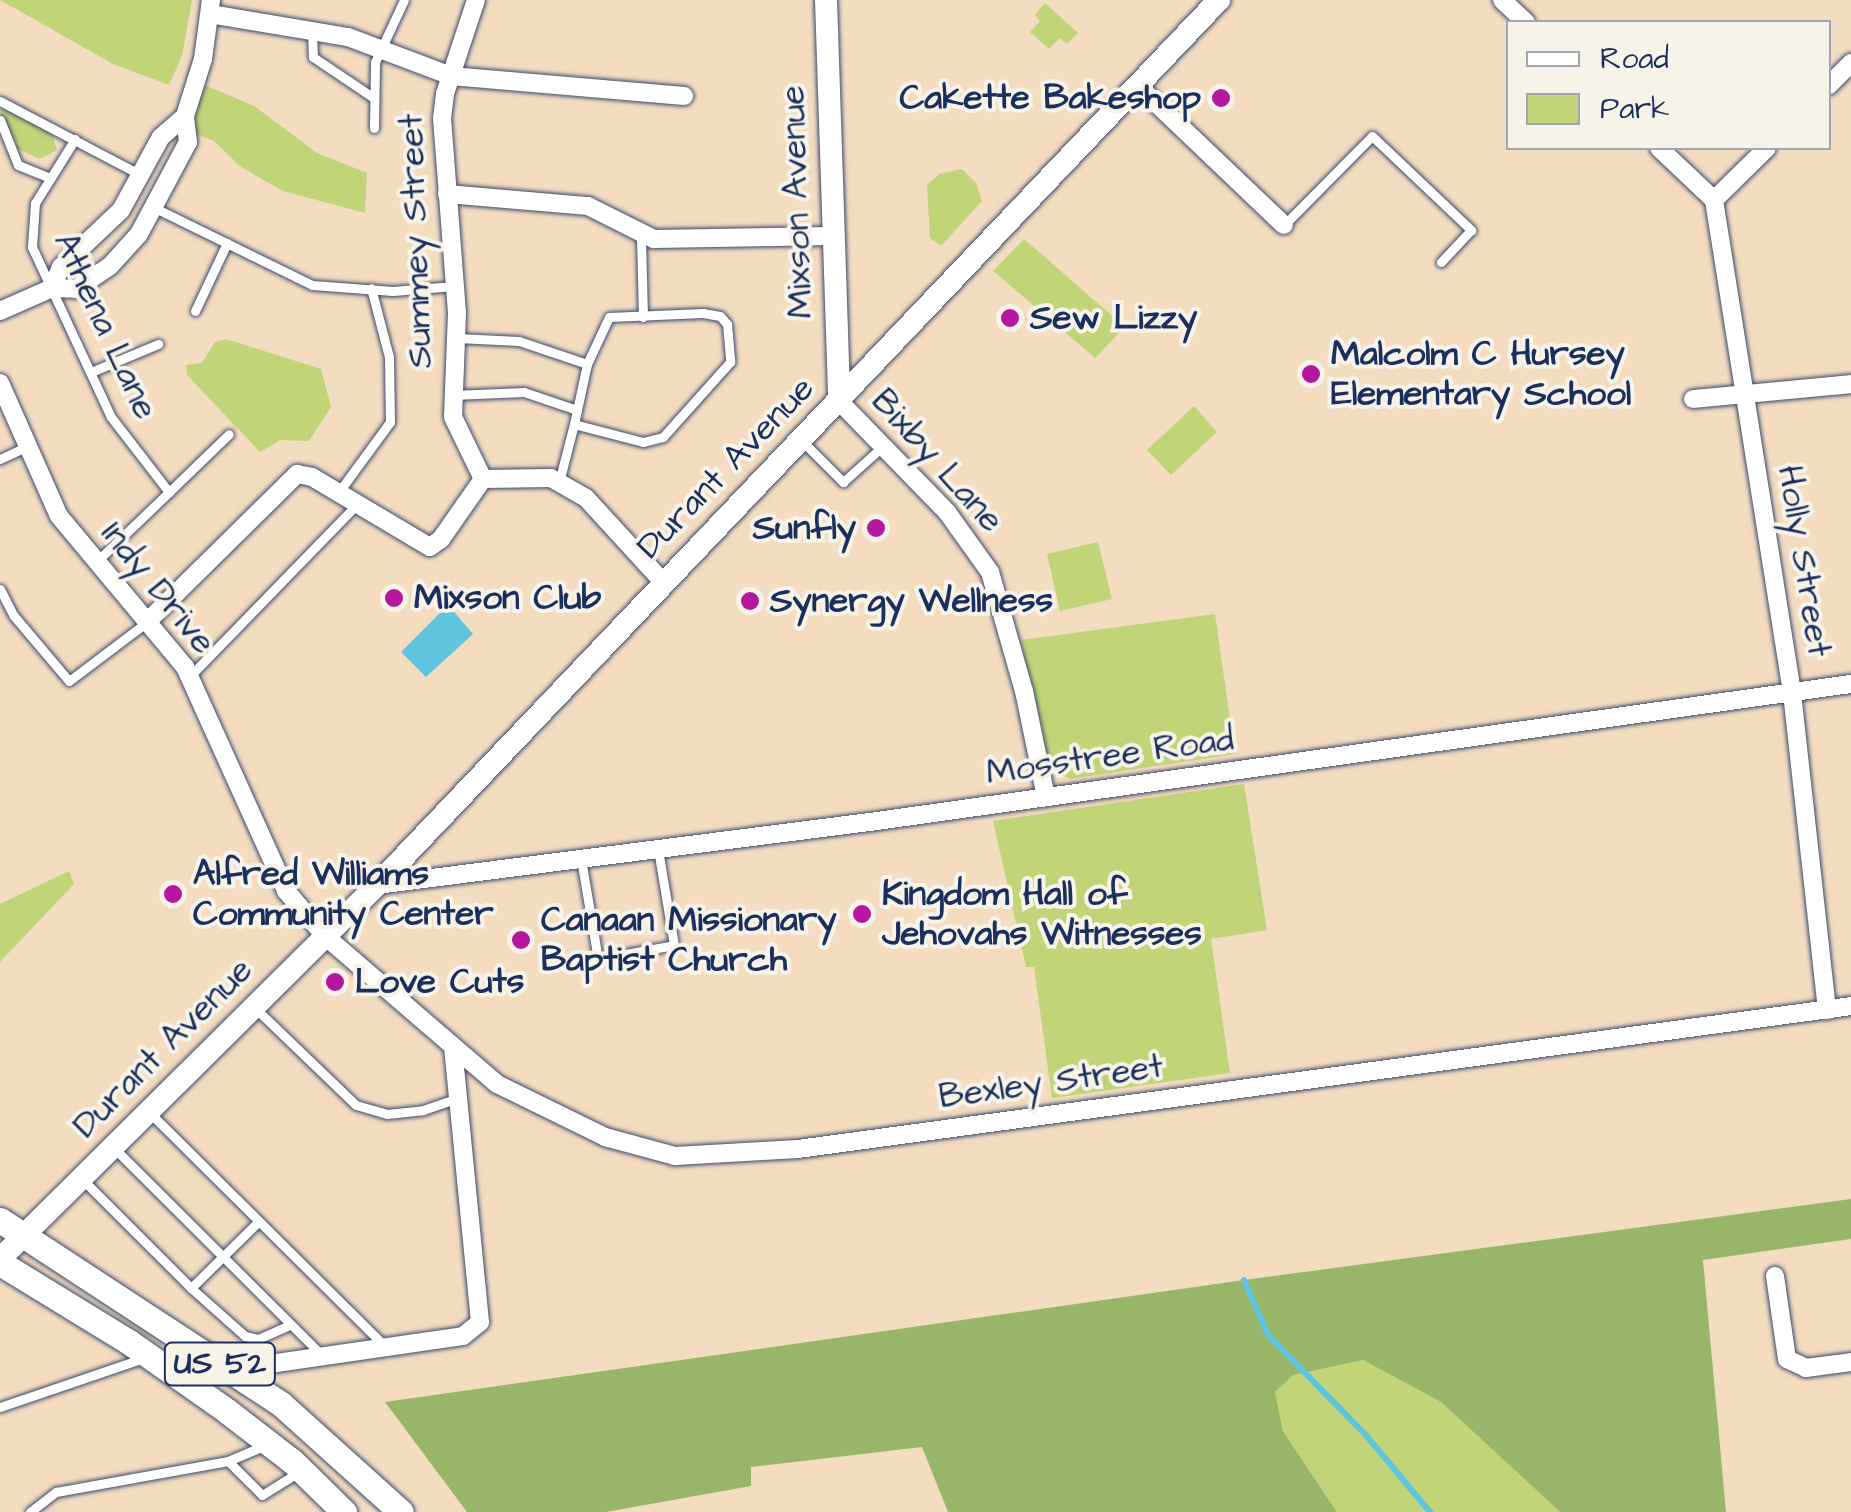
<!DOCTYPE html>
<style>
body{margin:0}
#map{position:relative;width:1851px;height:1512px;overflow:hidden;background:#f4dcc0;font-family:"Architects Daughter",sans-serif}
div>[style]{position:absolute}
[style*='--x']{left:calc(var(--x)*1px);top:calc(var(--y)*1px);width:calc(var(--w)*1px);rotate:calc(var(--a)*1deg)}
.green>*{inset:0;background:#c1d478}
.forest>*{inset:0;background:#98b668}
.water>*{inset:0;background:#5fc4dd}
.stream>*{height:6px;margin:-3px;padding:0 3px;transform-origin:3px;border-radius:3px;background:#5fc4dd}
.roads{filter:drop-shadow(0 0 2px #3c496d) drop-shadow(0 0 2px #3c496d)}
.lane>*{height:9px;margin:-4.5px;padding:0 4.5px;transform-origin:4.5px;border-radius:4.5px;background:#fff}
.street>*{height:18px;margin:-9px;padding:0 9px;transform-origin:9px;border-radius:9px;background:#fff}
.secondary>*{height:22px;margin:-11px;padding:0 11px;transform-origin:11px;border-radius:11px;background:#fff}
.primary>*{height:25px;margin:-12.5px;padding:0 12.5px;transform-origin:12.5px;border-radius:12.5px;background:#fff}
.dots>*{width:28px;height:28px;translate:-50% -50%;box-sizing:border-box;border:5px solid #f7f3e8;border-radius:50%}
span{translate:-50% -50%;white-space:nowrap;text-align:center;line-height:1.15;-webkit-text-stroke:8px #f7f3e8;paint-order:stroke}
.shield-label span{padding:2px 8px;background:#f7f3e8;border:2px solid;border-radius:8px;-webkit-text-stroke-width:0}
.shield-label{font-size:32px;color:#1b2f5e;font-weight:700}
.poi-label{font-size:35px;color:#1b2f5e;font-weight:700}
.right{translate:-100% -50%;text-align:right}
.left{translate:0 -50%;text-align:left}
.street-label{font-size:35px;color:#1b2f5e}
.legend{position:absolute;left:1506px;top:20px;width:325px;height:130px;box-sizing:border-box;background:#f7f3e8;border:2px solid #9fa5b1;margin:0;padding:12px 18px;list-style:none;font-size:30px;color:#1b2f5e}
.legend li{display:flex;align-items:center;gap:20px;height:50px}
.legend b{width:50px;border:2px solid #9fa5b1}
</style>
<div id="map">
<div class="green">
<div style="clip-path:polygon(0 0,192px 0,182px 56px,169px 85px,113px 64px)"></div>
<div style="clip-path:polygon(1045px 3px,1078px 33px,1067px 44px,1060px 38px,1049px 49px,1030px 32px,1040px 21px,1035px 15px)"></div>
<div style="clip-path:polygon(205px 85px,254px 106px,317px 153px,367px 173px,365px 213px,283px 191px,241px 167px,214px 141px,196px 134px,195px 115px)"></div>
<div style="clip-path:polygon(3px 106px,52px 132px,57px 150px,40px 159px,17px 149px,0 113px)"></div>
<div style="clip-path:polygon(962px 169px,976px 183px,982px 201px,941px 246px,930px 238px,927px 185px,939px 174px)"></div>
<div style="clip-path:polygon(1024px 239px,1125px 327px,1095px 358px,993px 271px)"></div>
<div style="clip-path:polygon(226px 339px,321px 369px,331px 407px,309px 441px,280px 440px,260px 452px,187px 375px,186px 365px,202px 363px,215px 342px)"></div>
<div style="clip-path:polygon(1194px 406px,1217px 432px,1171px 475px,1147px 450px)"></div>
<div style="clip-path:polygon(1098px 542px,1112px 599px,1060px 611px,1047px 554px)"></div>
<div style="clip-path:polygon(1215px 614px,1235px 754px,1070px 779px,1046px 765px,1021px 640px)"></div>
<div style="clip-path:polygon(1244px 784px,1267px 930px,1211px 939px,1230px 1073px,1052px 1098px,1034px 967px,1026px 967px,993px 821px)"></div>
<div style="clip-path:polygon(69px 871px,74px 884px,0 962px,0 904px)"></div>
<div style="clip-path:polygon(1363px 1360px,1441px 1402px,1560px 1512px,1337px 1512px,1283px 1431px,1275px 1392px,1292px 1375px)"></div>
</div>
<div class="forest">
<div style="clip-path:polygon(1851px 1199px,1851px 1239px,1703px 1260px,1726px 1512px,1560px 1512px,1441px 1402px,1363px 1360px,1293px 1375px,1275px 1392px,1283px 1431px,1337px 1512px,948px 1512px,922px 1447px,751px 1467px,751px 1486px,606px 1512px,467px 1512px,385px 1402px,1244px 1280px)"></div>
</div>
<div class="water">
<div style="clip-path:polygon(448px 605px,473px 634px,426px 677px,401px 652px)"></div>
</div>
<div class="stream">
<div style="--x:1162;--y:749;--w:7;--a:63"></div>
<div style="--x:1244;--y:1280;--w:60;--a:66.4"></div>
<div style="--x:1268;--y:1335;--w:139;--a:45.6"></div>
<div style="--x:1365;--y:1434;--w:102;--a:50.2"></div>
</div>
<div class="roads">
<div class="lane">
<div style="--x:312;--y:30;--w:27;--a:88"></div>
<div style="--x:313;--y:57;--w:73;--a:33.9"></div>
<div style="--x:0;--y:101;--w:157;--a:27.7"></div>
<div style="--x:0;--y:120;--w:48;--a:68.2"></div>
<div style="--x:18;--y:165;--w:35;--a:22"></div>
<div style="--x:374;--y:128;--w:66;--a:-89.1"></div>
<div style="--x:375;--y:62;--w:68;--a:-64.9"></div>
<div style="--x:75;--y:139;--w:75;--a:122"></div>
<div style="--x:35;--y:203;--w:44;--a:93.9"></div>
<div style="--x:32;--y:247;--w:187;--a:65.1"></div>
<div style="--x:111;--y:417;--w:95;--a:52.3"></div>
<div style="--x:169;--y:492;--w:100;--a:136.2"></div>
<div style="--x:155;--y:208;--w:175;--a:26.1"></div>
<div style="--x:312;--y:285;--w:81;--a:4.2"></div>
<div style="--x:393;--y:291;--w:61;--a:-4.7"></div>
<div style="--x:1284;--y:225;--w:125;--a:-45.3"></div>
<div style="--x:1372;--y:136;--w:137;--a:43.5"></div>
<div style="--x:1471;--y:230;--w:44;--a:133.2"></div>
<div style="--x:641;--y:236;--w:81;--a:88.6"></div>
<div style="--x:195;--y:311;--w:75;--a:-64.8"></div>
<div style="--x:703;--y:313;--w:17;--a:10"></div>
<div style="--x:720;--y:316;--w:11;--a:49"></div>
<div style="--x:727;--y:324;--w:38;--a:85"></div>
<div style="--x:730;--y:362;--w:101;--a:131.8"></div>
<div style="--x:663;--y:437;--w:21;--a:166"></div>
<div style="--x:643;--y:442;--w:71;--a:-165.4"></div>
<div style="--x:574;--y:424;--w:61;--a:-77.8"></div>
<div style="--x:587;--y:364;--w:52;--a:-64.9"></div>
<div style="--x:609;--y:317;--w:94;--a:-2.4"></div>
<div style="--x:457;--y:338;--w:62;--a:2.8"></div>
<div style="--x:519;--y:341;--w:72;--a:18.7"></div>
<div style="--x:91;--y:372;--w:73;--a:-22.7"></div>
<div style="--x:453;--y:395;--w:71;--a:-2.4"></div>
<div style="--x:524;--y:392;--w:56;--a:18.8"></div>
<div style="--x:803;--y:442;--w:57;--a:45"></div>
<div style="--x:843;--y:482;--w:52;--a:-41.9"></div>
<div style="--x:0;--y:459;--w:31;--a:-25"></div>
<div style="--x:559;--y:482;--w:60;--a:-75.5"></div>
<div style="--x:169;--y:492;--w:83;--a:-44"></div>
<div style="--x:338;--y:493;--w:88;--a:-53.8"></div>
<div style="--x:390;--y:422;--w:65;--a:-90.9"></div>
<div style="--x:389;--y:357;--w:71;--a:-104.6"></div>
<div style="--x:0;--y:589;--w:30;--a:63"></div>
<div style="--x:14;--y:616;--w:85;--a:49.8"></div>
<div style="--x:69;--y:681;--w:98;--a:-37.1"></div>
<div style="--x:190;--y:676;--w:240;--a:-45.8"></div>
<div style="--x:581;--y:859;--w:101;--a:80.4"></div>
<div style="--x:598;--y:959;--w:77;--a:-10.4"></div>
<div style="--x:674;--y:945;--w:97;--a:-99.5"></div>
<div style="--x:254;--y:1007;--w:141;--a:43.9"></div>
<div style="--x:356;--y:1105;--w:32;--a:16"></div>
<div style="--x:387;--y:1114;--w:36;--a:-6"></div>
<div style="--x:423;--y:1110;--w:37;--a:-19"></div>
<div style="--x:150;--y:1113;--w:330;--a:44.8"></div>
<div style="--x:113;--y:1147;--w:293;--a:44.9"></div>
<div style="--x:83;--y:1180;--w:153;--a:45"></div>
<div style="--x:191;--y:1288;--w:95;--a:-44.6"></div>
<div style="--x:191;--y:1288;--w:72;--a:41.6"></div>
<div style="--x:245;--y:1336;--w:13;--a:13"></div>
<div style="--x:258;--y:1339;--w:36;--a:-24"></div>
<div style="--x:0;--y:1407;--w:152;--a:-18.8"></div>
<div style="--x:228;--y:1461;--w:48;--a:45"></div>
<div style="--x:262;--y:1495;--w:44;--a:-31.9"></div>
<div style="--x:30;--y:1512;--w:33;--a:-38"></div>
<div style="--x:56;--y:1492;--w:175;--a:-10.2"></div>
<div style="--x:228;--y:1461;--w:39;--a:-23"></div>
</div>
<div class="street">
<div style="--x:476;--y:0;--w:99;--a:108.3"></div>
<div style="--x:445;--y:94;--w:24;--a:97"></div>
<div style="--x:442;--y:118;--w:196;--a:85.6"></div>
<div style="--x:457;--y:313;--w:104;--a:92.2"></div>
<div style="--x:453;--y:417;--w:69;--a:64.2"></div>
<div style="--x:1502;--y:0;--w:33;--a:43"></div>
<div style="--x:210;--y:14;--w:140;--a:9.5"></div>
<div style="--x:348;--y:37;--w:110;--a:20.7"></div>
<div style="--x:451;--y:76;--w:234;--a:4.9"></div>
<div style="--x:1828;--y:86;--w:33;--a:-45"></div>
<div style="--x:1139;--y:87;--w:200;--a:43.6"></div>
<div style="--x:1659;--y:148;--w:76;--a:43.4"></div>
<div style="--x:1714;--y:200;--w:499;--a:81"></div>
<div style="--x:1792;--y:693;--w:319;--a:83.7"></div>
<div style="--x:447;--y:194;--w:142;--a:4.9"></div>
<div style="--x:588;--y:206;--w:74;--a:26.6"></div>
<div style="--x:654;--y:239;--w:178;--a:-1"></div>
<div style="--x:1714;--y:200;--w:74;--a:-44.5"></div>
<div style="--x:52;--y:288;--w:23;--a:-67"></div>
<div style="--x:61;--y:267;--w:83;--a:-43.5"></div>
<div style="--x:121;--y:210;--w:83;--a:-61.3"></div>
<div style="--x:161;--y:137;--w:32;--a:-41"></div>
<div style="--x:0;--y:311;--w:57;--a:-23.9"></div>
<div style="--x:52;--y:288;--w:24;--a:2"></div>
<div style="--x:76;--y:289;--w:41;--a:-34.1"></div>
<div style="--x:110;--y:266;--w:43;--a:-47.8"></div>
<div style="--x:139;--y:234;--w:104;--a:-62"></div>
<div style="--x:188;--y:142;--w:26;--a:-97"></div>
<div style="--x:185;--y:116;--w:60;--a:-72.5"></div>
<div style="--x:203;--y:59;--w:60;--a:-82.3"></div>
<div style="--x:0;--y:383;--w:145;--a:66.1"></div>
<div style="--x:59;--y:516;--w:197;--a:50.2"></div>
<div style="--x:185;--y:667;--w:246;--a:65.7"></div>
<div style="--x:286;--y:891;--w:60;--a:49.1"></div>
<div style="--x:325;--y:936;--w:227;--a:40.7"></div>
<div style="--x:497;--y:1084;--w:120;--a:26.1"></div>
<div style="--x:605;--y:1137;--w:73;--a:15.2"></div>
<div style="--x:675;--y:1156;--w:123;--a:-3.3"></div>
<div style="--x:798;--y:1149;--w:1063;--a:-7.73"></div>
<div style="--x:1693;--y:399;--w:159;--a:-5.4"></div>
<div style="--x:839;--y:401;--w:155;--a:45.8"></div>
<div style="--x:947;--y:512;--w:74;--a:54.4"></div>
<div style="--x:990;--y:572;--w:124;--a:74.1"></div>
<div style="--x:1024;--y:691;--w:108;--a:78.3"></div>
<div style="--x:147;--y:622;--w:211;--a:-44.6"></div>
<div style="--x:297;--y:474;--w:15;--a:11"></div>
<div style="--x:312;--y:477;--w:137;--a:30.7"></div>
<div style="--x:430;--y:547;--w:14;--a:-36"></div>
<div style="--x:441;--y:539;--w:73;--a:-55"></div>
<div style="--x:483;--y:479;--w:68;--a:-0.8"></div>
<div style="--x:551;--y:478;--w:40;--a:29.7"></div>
<div style="--x:586;--y:498;--w:115;--a:47.5"></div>
<div style="--x:377;--y:885;--w:504;--a:-7.29"></div>
<div style="--x:877;--y:821;--w:984;--a:-8.01"></div>
<div style="--x:1775;--y:1276;--w:84;--a:81.8"></div>
<div style="--x:1787;--y:1359;--w:21;--a:25"></div>
<div style="--x:1806;--y:1368;--w:45;--a:-7.6"></div>
<div style="--x:228;--y:1370;--w:237;--a:-8.2"></div>
<div style="--x:463;--y:1336;--w:22;--a:-39"></div>
<div style="--x:480;--y:1322;--w:275;--a:-95.6"></div>
</div>
<div class="secondary">
<div style="--x:826;--y:0;--w:401;--a:88.1"></div>
<div style="--x:0;--y:1259;--w:531;--a:-44.77"></div>
<div style="--x:377;--y:885;--w:1222;--a:-46.43"></div>
</div>
<div class="primary">
<div style="--x:0;--y:1220;--w:336;--a:33.2"></div>
<div style="--x:281;--y:1404;--w:161;--a:42"></div>
<div style="--x:0;--y:1263;--w:151;--a:31.5"></div>
<div style="--x:129;--y:1342;--w:120;--a:35.1"></div>
<div style="--x:227;--y:1411;--w:82;--a:37.6"></div>
<div style="--x:292;--y:1461;--w:73;--a:44.4"></div>
</div>
</div>
<div class="dots">
<div style="left:1221px;top:98px;background:#b5179e"></div>
<div style="left:1010px;top:318px;background:#b5179e"></div>
<div style="left:1311px;top:374px;background:#b5179e"></div>
<div style="left:876px;top:528px;background:#b5179e"></div>
<div style="left:394px;top:598px;background:#b5179e"></div>
<div style="left:750px;top:601px;background:#b5179e"></div>
<div style="left:173px;top:894px;background:#b5179e"></div>
<div style="left:862px;top:914px;background:#b5179e"></div>
<div style="left:521px;top:940px;background:#b5179e"></div>
<div style="left:335px;top:982px;background:#b5179e"></div>
</div>
<div class="shield-label">
<span style="left:220px;top:1364px">US 52</span>
</div>
<div class="poi-label">
<span class="right" style="left:1201px;top:98px">Cakette Bakeshop</span>
<span class="left" style="left:1030px;top:318px">Sew Lizzy</span>
<span class="left" style="left:1331px;top:374px">Malcolm C Hursey<br>Elementary School</span>
<span class="right" style="left:856px;top:528px">Sunfly</span>
<span class="left" style="left:414px;top:598px">Mixson Club</span>
<span class="left" style="left:770px;top:601px">Synergy Wellness</span>
<span class="left" style="left:193px;top:894px">Alfred Williams<br>Community Center</span>
<span class="left" style="left:882px;top:914px">Kingdom Hall of<br>Jehovahs Witnesses</span>
<span class="left" style="left:541px;top:940px">Canaan Missionary<br>Baptist Church</span>
<span class="left" style="left:355px;top:982px">Love Cuts</span>
</div>
<div class="street-label">
<span style="left:797px;top:202px;rotate:-92deg">Mixson Avenue</span>
<span style="left:416px;top:241px;rotate:-92deg">Summey Street</span>
<span style="left:105px;top:326px;rotate:65deg">Athena Lane</span>
<span style="left:937px;top:461px;rotate:48deg">Bixby Lane</span>
<span style="left:726px;top:468px;rotate:-46deg">Durant Avenue</span>
<span style="left:1804px;top:561px;rotate:81deg">Holly Street</span>
<span style="left:158px;top:588px;rotate:51deg">Indy Drive</span>
<span style="left:1110px;top:756px;rotate:-8deg">Mosstree Road</span>
<span style="left:163px;top:1048px;rotate:-45deg">Durant Avenue</span>
<span style="left:1051px;top:1082px;rotate:-8deg">Bexley Street</span>
</div>
<ul class="legend">
<li><b style="height:12px;background:#fff"></b>Road</li>
<li><b style="height:28px;background:#c1d478"></b>Park</li>
</ul>
</div>
